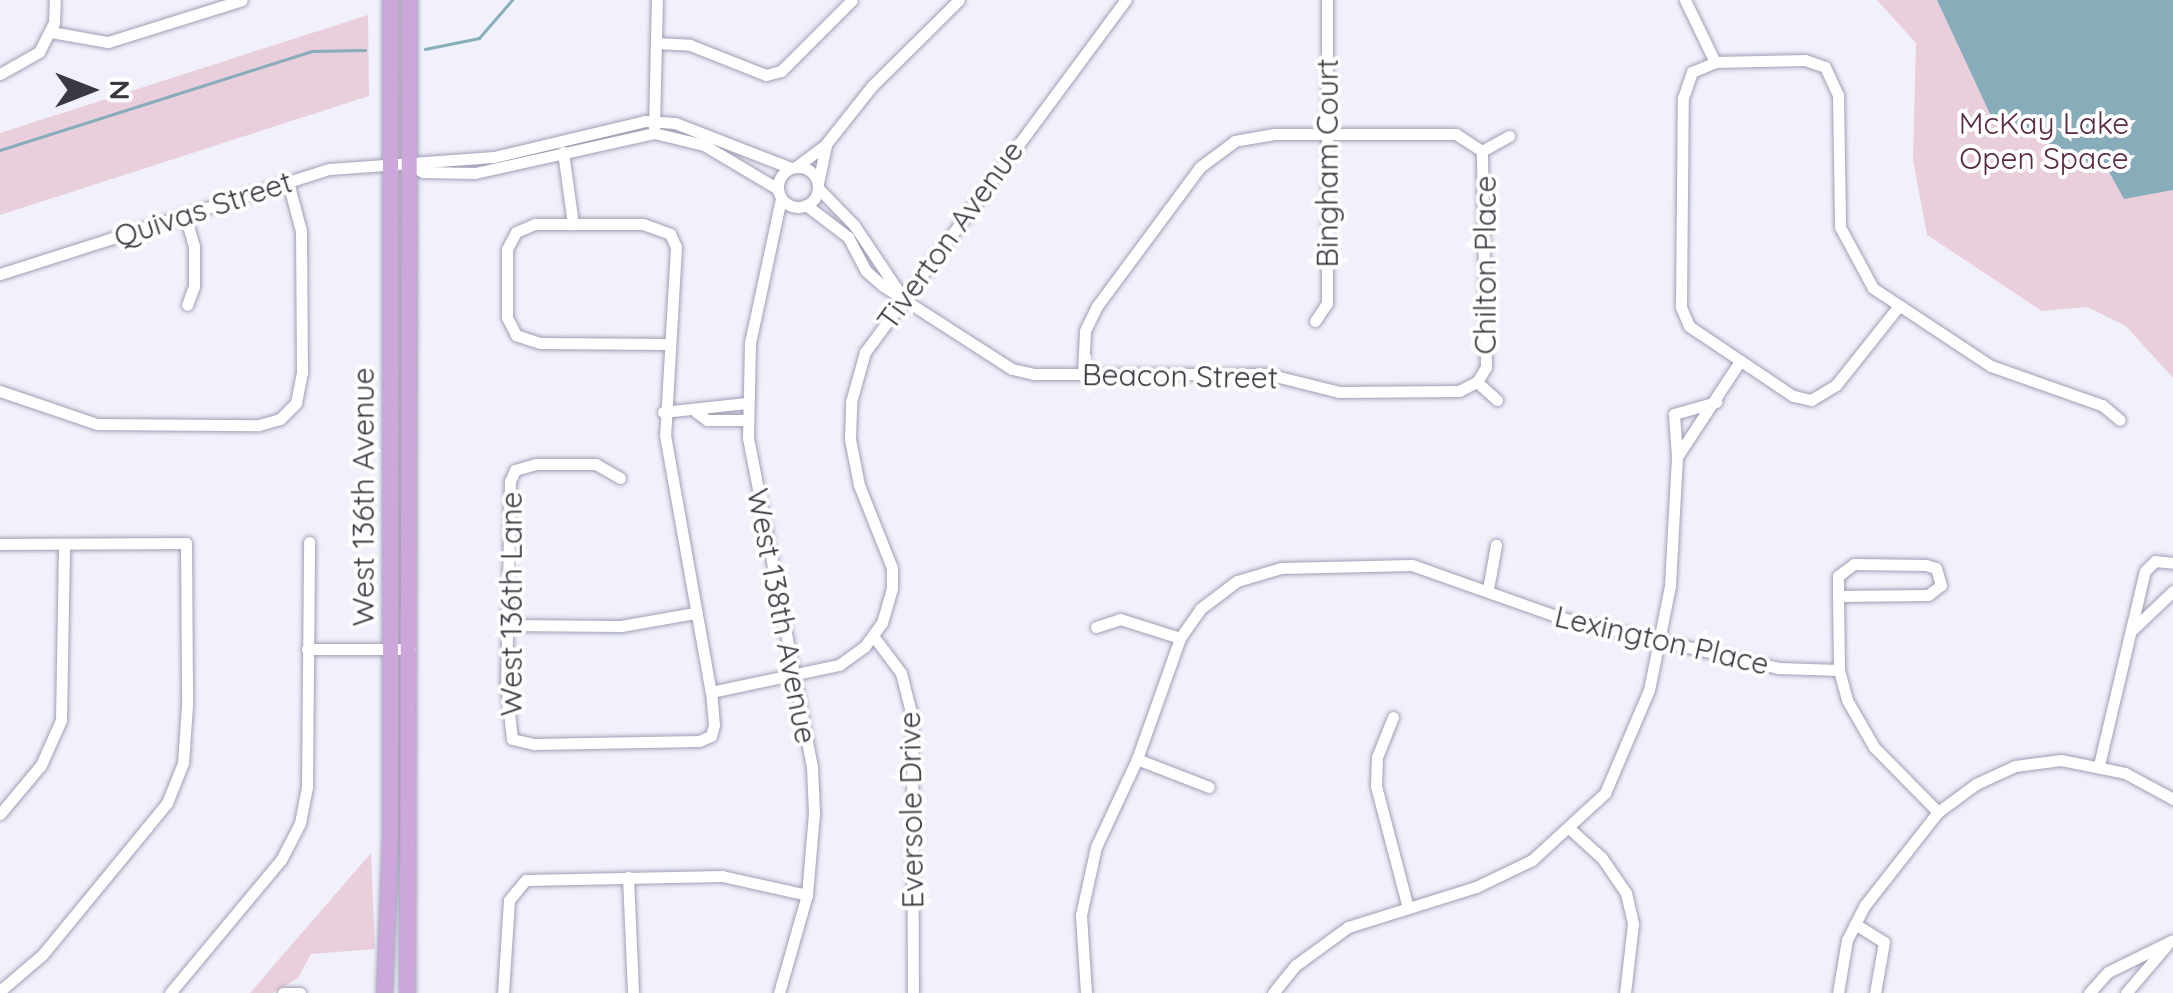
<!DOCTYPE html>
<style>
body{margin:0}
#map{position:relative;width:2173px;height:993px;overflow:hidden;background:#f1f1fc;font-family:Quicksand,sans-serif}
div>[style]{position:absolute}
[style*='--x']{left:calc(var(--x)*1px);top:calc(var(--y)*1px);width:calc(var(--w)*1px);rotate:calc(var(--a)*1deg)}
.green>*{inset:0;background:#e8cfdb}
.water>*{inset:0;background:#87acba}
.stream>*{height:2.5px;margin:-1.25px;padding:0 1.25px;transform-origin:1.25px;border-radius:1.25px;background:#87acba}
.roads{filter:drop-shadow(0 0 2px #9f9fb6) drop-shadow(0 0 2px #9f9fb6)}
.minor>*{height:11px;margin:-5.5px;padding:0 5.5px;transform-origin:5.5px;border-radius:5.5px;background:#fff}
.minor>.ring{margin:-5.5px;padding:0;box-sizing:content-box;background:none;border:11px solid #fff;border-radius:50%}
.major>*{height:15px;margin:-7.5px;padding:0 7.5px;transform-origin:7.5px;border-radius:7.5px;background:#cda6dc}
span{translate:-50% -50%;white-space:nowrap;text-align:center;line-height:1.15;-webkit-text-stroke:8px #fff;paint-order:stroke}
.park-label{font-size:30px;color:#592b44}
.street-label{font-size:30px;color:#393942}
.north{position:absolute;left:40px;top:40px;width:100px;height:100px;-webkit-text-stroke:8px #fff;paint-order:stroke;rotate:90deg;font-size:28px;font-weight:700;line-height:40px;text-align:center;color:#393942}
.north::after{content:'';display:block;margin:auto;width:35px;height:45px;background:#393942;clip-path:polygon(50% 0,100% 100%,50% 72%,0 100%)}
</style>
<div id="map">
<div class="green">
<div style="clip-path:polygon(1877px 0,2173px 0,2173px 378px,2126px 326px,2087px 307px,2042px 311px,1927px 235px,1913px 160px,1916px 43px)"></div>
<div style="clip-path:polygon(368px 15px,369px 96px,0 215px,0 133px)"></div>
<div style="clip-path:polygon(371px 853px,375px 949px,311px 954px,298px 978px,273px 993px,250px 993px)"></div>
</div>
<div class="water">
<div style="clip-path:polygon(1937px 0,2173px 0,2173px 190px,2124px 199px,2108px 170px,2088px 169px,2087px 161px,1992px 118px)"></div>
</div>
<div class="stream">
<div style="--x:425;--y:49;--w:55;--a:-11.5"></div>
<div style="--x:479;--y:38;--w:50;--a:-49"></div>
<div style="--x:0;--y:150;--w:327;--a:-17.6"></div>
<div style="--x:312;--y:51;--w:53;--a:-1.1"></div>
</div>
<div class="roads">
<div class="minor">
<div style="--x:1685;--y:0;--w:69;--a:64.2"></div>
<div style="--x:51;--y:32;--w:58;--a:10"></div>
<div style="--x:108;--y:42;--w:140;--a:-17.4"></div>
<div style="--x:656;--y:43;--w:34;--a:3"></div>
<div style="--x:690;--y:45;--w:82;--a:21.5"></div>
<div style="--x:766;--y:75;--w:16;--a:-15"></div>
<div style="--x:781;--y:71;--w:100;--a:-45"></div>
<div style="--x:0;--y:74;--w:45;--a:-29.4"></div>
<div style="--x:39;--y:52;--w:33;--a:-63"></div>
<div style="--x:54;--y:23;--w:23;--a:-88"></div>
<div style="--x:654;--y:129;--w:129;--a:-88.7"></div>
<div style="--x:1482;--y:151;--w:31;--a:-29"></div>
<div style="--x:563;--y:152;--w:73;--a:82.1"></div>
<div style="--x:410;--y:165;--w:15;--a:28"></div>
<div style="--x:423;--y:172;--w:52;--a:1.1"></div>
<div style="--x:475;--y:173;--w:183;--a:-12.6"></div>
<div style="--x:654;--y:133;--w:51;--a:13.5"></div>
<div style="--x:704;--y:145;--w:86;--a:30.7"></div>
<div style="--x:796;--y:167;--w:38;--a:-37"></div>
<div style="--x:826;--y:144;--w:74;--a:-51.6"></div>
<div style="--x:872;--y:86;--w:122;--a:-44.7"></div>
<div class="ring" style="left:778px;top:167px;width:29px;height:29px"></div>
<div style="--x:818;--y:183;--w:40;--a:-78"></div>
<div style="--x:818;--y:188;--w:52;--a:45.8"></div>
<div style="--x:854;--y:225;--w:81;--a:56.1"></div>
<div style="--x:806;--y:205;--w:53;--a:37.3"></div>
<div style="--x:848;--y:237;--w:38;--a:62"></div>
<div style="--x:866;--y:271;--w:23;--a:41"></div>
<div style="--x:883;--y:286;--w:153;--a:32.8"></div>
<div style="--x:1012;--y:369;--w:23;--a:13"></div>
<div style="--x:1034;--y:374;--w:233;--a:0"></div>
<div style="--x:1267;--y:374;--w:74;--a:14"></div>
<div style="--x:1339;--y:392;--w:120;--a:-0.5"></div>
<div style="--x:1459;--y:391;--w:20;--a:-27"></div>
<div style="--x:1477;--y:382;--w:17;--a:-59"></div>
<div style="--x:1486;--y:367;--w:216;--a:-91.1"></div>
<div style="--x:1482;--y:151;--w:31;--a:-147"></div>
<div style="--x:1456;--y:134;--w:182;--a:180"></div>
<div style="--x:1274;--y:134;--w:40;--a:170"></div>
<div style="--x:1235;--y:141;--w:44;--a:143.4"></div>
<div style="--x:1200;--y:167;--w:173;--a:126.5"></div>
<div style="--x:1097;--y:306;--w:28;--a:116"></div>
<div style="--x:1085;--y:331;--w:42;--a:92.7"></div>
<div style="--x:185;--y:215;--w:32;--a:74"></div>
<div style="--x:194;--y:246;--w:40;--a:90"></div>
<div style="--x:194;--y:286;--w:20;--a:110"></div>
<div style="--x:0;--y:274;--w:346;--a:-17.7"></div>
<div style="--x:330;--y:169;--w:164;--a:-4.2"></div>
<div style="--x:494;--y:157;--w:155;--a:-13.4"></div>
<div style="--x:645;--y:121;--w:30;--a:4"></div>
<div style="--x:675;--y:123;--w:124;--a:21.2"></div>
<div style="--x:1898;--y:307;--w:100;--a:128.5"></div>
<div style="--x:1836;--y:385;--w:29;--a:149"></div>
<div style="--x:1811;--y:400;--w:18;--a:-167"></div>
<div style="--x:1793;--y:396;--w:125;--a:-146.1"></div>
<div style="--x:1689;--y:326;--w:21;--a:-113"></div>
<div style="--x:1681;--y:307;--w:209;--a:-89.5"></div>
<div style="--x:1683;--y:98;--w:28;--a:-71"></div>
<div style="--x:1692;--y:72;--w:25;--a:-23"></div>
<div style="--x:1715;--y:62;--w:90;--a:-1.3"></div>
<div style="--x:1805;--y:60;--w:21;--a:19"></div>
<div style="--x:1825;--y:67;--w:31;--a:65"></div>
<div style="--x:1838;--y:95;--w:132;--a:89.1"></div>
<div style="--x:1840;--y:227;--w:69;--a:61.6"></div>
<div style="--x:1873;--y:288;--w:141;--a:33.5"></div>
<div style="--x:1991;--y:366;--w:118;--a:19.4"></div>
<div style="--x:2102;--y:405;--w:23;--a:40"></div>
<div style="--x:1315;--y:321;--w:22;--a:-56"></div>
<div style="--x:1327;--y:303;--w:303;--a:-90"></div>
<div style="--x:667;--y:344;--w:127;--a:-179.5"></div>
<div style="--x:540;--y:343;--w:25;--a:-162"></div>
<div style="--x:516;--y:335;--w:20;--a:-117"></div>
<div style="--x:507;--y:317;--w:68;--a:-90"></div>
<div style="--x:507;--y:249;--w:19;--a:-62"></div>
<div style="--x:516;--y:232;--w:21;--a:-23"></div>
<div style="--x:535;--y:224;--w:108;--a:0"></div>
<div style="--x:643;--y:224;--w:29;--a:20"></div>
<div style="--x:670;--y:234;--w:14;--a:65"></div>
<div style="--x:676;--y:247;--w:188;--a:93.3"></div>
<div style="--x:665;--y:435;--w:261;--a:79.9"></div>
<div style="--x:1477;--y:382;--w:27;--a:42"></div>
<div style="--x:0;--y:391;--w:102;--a:18.8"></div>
<div style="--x:97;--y:424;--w:162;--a:0.4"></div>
<div style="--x:259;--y:425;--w:22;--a:-16"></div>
<div style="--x:280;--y:419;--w:23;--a:-45"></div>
<div style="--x:296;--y:403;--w:32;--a:-79"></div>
<div style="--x:302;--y:372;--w:141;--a:-90.4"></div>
<div style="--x:301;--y:231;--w:51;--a:-104.9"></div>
<div style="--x:663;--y:412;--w:84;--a:-6.1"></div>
<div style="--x:696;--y:412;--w:14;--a:36"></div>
<div style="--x:707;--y:420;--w:40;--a:0"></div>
<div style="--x:1677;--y:457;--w:43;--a:-94"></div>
<div style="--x:1674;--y:414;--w:44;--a:-15.9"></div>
<div style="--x:620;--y:478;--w:28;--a:-150"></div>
<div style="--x:596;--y:464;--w:60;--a:180"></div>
<div style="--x:536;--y:464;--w:22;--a:164"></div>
<div style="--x:515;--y:470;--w:12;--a:114"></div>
<div style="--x:510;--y:481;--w:203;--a:91.1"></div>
<div style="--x:506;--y:684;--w:55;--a:83.8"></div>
<div style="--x:512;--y:739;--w:23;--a:13"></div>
<div style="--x:534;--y:744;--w:165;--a:-1"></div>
<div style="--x:699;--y:741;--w:13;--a:-23"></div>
<div style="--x:711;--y:736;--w:11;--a:-75"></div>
<div style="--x:714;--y:725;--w:33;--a:-95"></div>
<div style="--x:711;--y:692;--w:131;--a:-11.9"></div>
<div style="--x:839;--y:665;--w:32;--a:-36"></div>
<div style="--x:865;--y:646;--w:29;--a:-54"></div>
<div style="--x:882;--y:623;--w:36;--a:-74"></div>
<div style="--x:892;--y:588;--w:20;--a:-90"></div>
<div style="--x:892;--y:568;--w:89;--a:-111.7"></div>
<div style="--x:859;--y:485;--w:47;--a:-101.1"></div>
<div style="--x:850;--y:439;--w:37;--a:-88"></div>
<div style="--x:851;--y:402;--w:52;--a:-74.4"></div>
<div style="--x:865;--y:352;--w:438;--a:-53.5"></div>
<div style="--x:0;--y:544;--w:186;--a:-0.3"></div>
<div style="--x:186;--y:543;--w:162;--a:89.6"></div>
<div style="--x:187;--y:705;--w:58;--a:93.9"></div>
<div style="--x:183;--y:763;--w:43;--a:111.8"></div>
<div style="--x:167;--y:803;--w:197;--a:129.4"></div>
<div style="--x:42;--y:955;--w:55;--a:139.4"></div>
<div style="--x:1854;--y:564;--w:72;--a:0.8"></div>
<div style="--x:1926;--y:565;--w:10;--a:17"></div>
<div style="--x:1936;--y:568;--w:18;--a:74"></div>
<div style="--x:1941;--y:585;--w:16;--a:142"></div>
<div style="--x:1928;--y:595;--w:90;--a:179.4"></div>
<div style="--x:1838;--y:596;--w:20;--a:-90"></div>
<div style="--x:1838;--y:576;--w:20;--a:-37"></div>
<div style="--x:1488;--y:589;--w:45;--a:-79.7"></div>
<div style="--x:1838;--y:596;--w:74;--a:89.2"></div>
<div style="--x:1839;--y:670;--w:31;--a:75"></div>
<div style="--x:1847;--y:700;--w:54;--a:60.1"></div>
<div style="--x:1874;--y:747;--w:91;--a:45.4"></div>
<div style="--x:506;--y:625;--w:115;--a:0.5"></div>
<div style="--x:621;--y:626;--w:75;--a:-10"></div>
<div style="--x:1096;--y:627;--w:25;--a:-18"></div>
<div style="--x:1120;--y:619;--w:63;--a:17.6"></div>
<div style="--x:2132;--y:630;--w:57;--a:-43.6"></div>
<div style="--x:874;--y:637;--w:45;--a:53.1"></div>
<div style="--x:901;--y:673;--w:44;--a:75.7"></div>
<div style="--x:912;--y:716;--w:277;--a:89.8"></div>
<div style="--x:307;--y:649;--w:103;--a:0"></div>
<div style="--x:1393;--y:717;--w:43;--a:111.8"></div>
<div style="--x:1377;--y:757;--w:29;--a:92"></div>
<div style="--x:1376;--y:786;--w:122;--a:75.3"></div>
<div style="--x:1137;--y:759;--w:77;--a:21.3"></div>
<div style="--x:2099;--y:765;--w:199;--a:-76.7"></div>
<div style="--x:2145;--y:571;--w:14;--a:-45"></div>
<div style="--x:2155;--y:561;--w:18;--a:6"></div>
<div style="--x:0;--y:814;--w:64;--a:-50.1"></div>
<div style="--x:41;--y:765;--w:49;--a:-66"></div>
<div style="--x:61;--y:720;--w:176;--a:-89"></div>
<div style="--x:1570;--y:829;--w:43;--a:42.2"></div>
<div style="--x:1602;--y:858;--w:42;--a:55.6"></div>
<div style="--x:1626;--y:893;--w:32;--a:77"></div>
<div style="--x:1633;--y:924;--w:69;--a:96.6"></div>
<div style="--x:628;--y:877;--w:116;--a:87.5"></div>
<div style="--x:1855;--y:924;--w:34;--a:32"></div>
<div style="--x:1884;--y:942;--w:52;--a:100"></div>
<div style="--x:170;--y:993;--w:173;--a:-50.2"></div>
<div style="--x:281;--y:860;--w:42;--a:-62.8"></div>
<div style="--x:300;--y:823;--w:38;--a:-79"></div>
<div style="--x:307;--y:786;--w:244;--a:-89.5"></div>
<div style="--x:283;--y:993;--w:17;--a:0"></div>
<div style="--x:503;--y:993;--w:93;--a:-86.3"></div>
<div style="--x:509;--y:900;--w:26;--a:-50"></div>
<div style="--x:526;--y:880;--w:196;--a:-1.2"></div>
<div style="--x:722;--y:876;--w:87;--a:12.6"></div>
<div style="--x:779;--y:993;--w:102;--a:-74.1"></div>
<div style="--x:807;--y:895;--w:81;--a:-85.1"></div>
<div style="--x:814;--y:814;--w:47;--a:-92.4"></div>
<div style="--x:812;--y:767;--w:335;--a:-101"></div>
<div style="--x:748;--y:438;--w:95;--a:-88.8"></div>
<div style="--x:750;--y:343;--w:148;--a:-77.9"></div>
<div style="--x:1086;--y:993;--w:78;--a:-93.7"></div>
<div style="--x:1081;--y:915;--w:70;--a:-77.6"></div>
<div style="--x:1096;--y:847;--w:97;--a:-65"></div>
<div style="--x:1137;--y:759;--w:128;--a:-70.4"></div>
<div style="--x:1180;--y:638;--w:35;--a:-55"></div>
<div style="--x:1200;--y:609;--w:46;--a:-37.1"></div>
<div style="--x:1237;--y:581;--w:46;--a:-16.5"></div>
<div style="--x:1281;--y:568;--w:131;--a:-1.3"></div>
<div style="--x:1412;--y:565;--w:159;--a:19.5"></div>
<div style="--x:1562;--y:618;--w:222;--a:13"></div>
<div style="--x:1778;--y:668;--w:61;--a:1.9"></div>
<div style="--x:1273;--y:993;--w:36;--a:-51"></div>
<div style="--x:1296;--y:965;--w:64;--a:-36.2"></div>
<div style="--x:1348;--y:927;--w:134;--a:-17.4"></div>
<div style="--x:1476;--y:887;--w:62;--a:-25.7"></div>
<div style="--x:1532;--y:860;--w:99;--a:-42.5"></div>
<div style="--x:1605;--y:793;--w:112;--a:-66.9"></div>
<div style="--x:1649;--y:690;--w:106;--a:-78.6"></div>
<div style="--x:1670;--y:586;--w:129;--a:-86.9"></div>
<div style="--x:1677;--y:457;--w:115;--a:-56.7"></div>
<div style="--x:1838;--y:993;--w:54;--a:-80.4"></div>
<div style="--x:1847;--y:940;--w:39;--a:-63"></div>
<div style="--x:1865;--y:905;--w:118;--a:-51.9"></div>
<div style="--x:1938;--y:812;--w:47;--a:-36.4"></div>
<div style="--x:1976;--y:784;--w:43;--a:-24.8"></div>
<div style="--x:2015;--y:766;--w:46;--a:-7.4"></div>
<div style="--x:2061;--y:760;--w:65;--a:11.5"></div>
<div style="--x:2125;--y:773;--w:55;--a:28.4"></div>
<div style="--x:2089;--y:993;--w:28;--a:-48"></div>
<div style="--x:2108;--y:972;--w:72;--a:-26.2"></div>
<div style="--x:2126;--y:993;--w:62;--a:-49.6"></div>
</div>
<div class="major">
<div style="--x:384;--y:993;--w:156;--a:-87.8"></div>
<div style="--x:390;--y:837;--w:837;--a:-90"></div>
<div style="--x:407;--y:993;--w:993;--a:-89.88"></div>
</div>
</div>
<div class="park-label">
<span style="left:2044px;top:140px">McKay Lake<br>Open Space</span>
</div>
<div class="street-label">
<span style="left:1327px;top:163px;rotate:-90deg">Bingham Court</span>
<span style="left:203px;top:209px;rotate:-18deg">Quivas Street</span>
<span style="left:950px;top:235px;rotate:-54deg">Tiverton Avenue</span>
<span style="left:1485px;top:265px;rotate:-90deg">Chilton Place</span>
<span style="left:1180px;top:376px;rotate:1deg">Beacon Street</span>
<span style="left:363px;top:497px;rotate:-90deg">West 136th Avenue</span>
<span style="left:511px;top:604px;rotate:-90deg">West 136th Lane</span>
<span style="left:782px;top:616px;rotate:79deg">West 138th Avenue</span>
<span style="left:1662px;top:640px;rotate:13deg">Lexington Place</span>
<span style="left:911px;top:810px;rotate:-91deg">Eversole Drive</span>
</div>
<div class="north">N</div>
</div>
